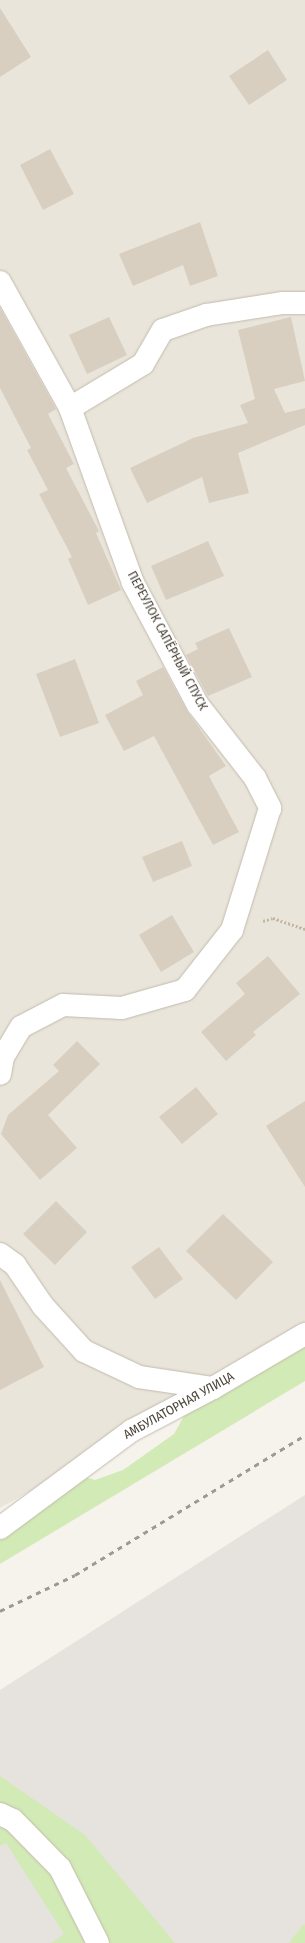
<!DOCTYPE html>
<meta charset="utf-8">
<style>
body{margin:0}
#map{position:relative;width:305px;height:1943px;overflow:hidden;background:#f6f3ec;font-family:"Fira Sans Condensed",sans-serif}
div>[style]{position:absolute}
[style*='--x']{left:calc(var(--x)*1px);top:calc(var(--y)*1px);width:calc(var(--w)*1px);rotate:calc(var(--a)*1deg)}
.residential>*{inset:0;background:#eae5da}
.industrial>*{inset:0;background:#e6e2dd}
.green>*{inset:0;background:#d2eab5}
.building>*{inset:0;background:#d8cfc1}
.path>*{height:2.5px;margin-top:-1.25px;transform-origin:0;background:repeating-linear-gradient(90deg,#c4b79f 0 2px,transparent 0 4px)}
.roads{filter:drop-shadow(0 0 1px #c2bbae) drop-shadow(0 0 1px #c2bbae)}
.minor>*{height:22px;margin:-11px;padding:0 11px;transform-origin:11px;border-radius:11px;background:#fff}
.rail>*{height:3px;margin-top:-1.5px;transform-origin:0;background:repeating-linear-gradient(90deg,#9a9a9a 0 5px,transparent 0 10px)}
span{translate:-50% -50%;white-space:nowrap;text-align:center;line-height:1.15;-webkit-text-stroke:3.5px #fff;paint-order:stroke}
.street-label{font-size:13px;color:#4b4439}
</style>
<div id="map">
<div class="residential">
<div style="clip-path:polygon(0 0,305px 0,305px 1336px,0 1508px)"></div>
</div>
<div class="industrial">
<div style="clip-path:polygon(305px 1495px,305px 1943px,0 1943px,0 1690px)"></div>
</div>
<div class="green">
<div style="clip-path:polygon(305px 1334px,305px 1381px,0 1564px,0 1534px,79px 1475px,95px 1480px,123px 1470px,174px 1434px,194px 1398px)"></div>
<div style="clip-path:polygon(0 1776px,85px 1835px,175px 1943px,51px 1943px,64px 1934px,6px 1843px,0 1846px)"></div>
<div style="clip-path:polygon(305px 1924px,305px 1943px,289px 1943px,302px 1926px)"></div>
</div>
<div class="building">
<div style="clip-path:polygon(0 8px,31px 57px,0 77px)"></div>
<div style="clip-path:polygon(268px 50px,287px 80px,249px 105px,229px 76px)"></div>
<div style="clip-path:polygon(50px 149px,74px 194px,43px 210px,20px 165px)"></div>
<div style="clip-path:polygon(200px 222px,218px 276px,190px 286px,183px 265px,133px 286px,119px 254px)"></div>
<div style="clip-path:polygon(0 308px,56px 409px,48px 414px,74px 464px,66px 468px,99px 531px,96px 533px,121px 590px,88px 605px,68px 559px,72px 557px,39px 494px,48px 490px,27px 450px,31px 448px,0 388px)"></div>
<div style="clip-path:polygon(109px 317px,127px 355px,87px 374px,69px 335px)"></div>
<div style="clip-path:polygon(291px 317px,305px 381px,274px 389px,285px 413px,305px 408px,305px 425px,238px 453px,249px 493px,209px 503px,202px 477px,147px 503px,130px 468px,193px 438px,248px 423px,240px 405px,255px 399px,238px 330px)"></div>
<div style="clip-path:polygon(208px 541px,224px 576px,166px 600px,151px 566px)"></div>
<div style="clip-path:polygon(229px 628px,252px 677px,208px 696px,186px 655px,198px 649px,195px 643px)"></div>
<div style="clip-path:polygon(75px 659px,99px 723px,60px 737px,36px 674px)"></div>
<div style="clip-path:polygon(163px 667px,187px 711px,226px 766px,209px 776px,239px 832px,213px 845px,154px 736px,124px 751px,105px 715px,143px 695px,136px 681px)"></div>
<div style="clip-path:polygon(182px 841px,192px 866px,153px 882px,142px 857px)"></div>
<div style="clip-path:polygon(172px 915px,194px 952px,161px 972px,139px 935px)"></div>
<div style="clip-path:polygon(268px 956px,300px 994px,253px 1032px,256px 1035px,226px 1061px,201px 1032px,245px 994px,236px 983px)"></div>
<div style="clip-path:polygon(77px 1041px,100px 1064px,48px 1115px,77px 1148px,40px 1180px,1px 1134px,8px 1115px,59px 1071px,53px 1065px)"></div>
<div style="clip-path:polygon(196px 1087px,218px 1114px,182px 1144px,159px 1117px)"></div>
<div style="clip-path:polygon(305px 1101px,305px 1187px,266px 1126px)"></div>
<div style="clip-path:polygon(56px 1201px,87px 1232px,55px 1265px,23px 1234px)"></div>
<div style="clip-path:polygon(223px 1214px,273px 1262px,236px 1300px,186px 1251px)"></div>
<div style="clip-path:polygon(159px 1247px,183px 1279px,155px 1299px,131px 1267px)"></div>
<div style="clip-path:polygon(0 1280px,44px 1367px,0 1390px)"></div>
</div>
<div class="path">
<div style="--x:263;--y:921;--w:10;--a:-17"></div>
<div style="--x:273;--y:918;--w:34;--a:19"></div>
</div>
<div class="roads">
<div class="minor">
<div style="--x:0;--y:282;--w:144;--a:60.9"></div>
<div style="--x:70;--y:408;--w:186;--a:70.2"></div>
<div style="--x:133;--y:583;--w:138;--a:62"></div>
<div style="--x:198;--y:705;--w:93;--a:52"></div>
<div style="--x:255;--y:778;--w:34;--a:63"></div>
<div style="--x:270;--y:808;--w:128;--a:107.3"></div>
<div style="--x:232;--y:930;--w:76;--a:128.1"></div>
<div style="--x:185;--y:990;--w:66;--a:164.1"></div>
<div style="--x:122;--y:1008;--w:59;--a:-177.1"></div>
<div style="--x:63;--y:1005;--w:47;--a:152.4"></div>
<div style="--x:21;--y:1027;--w:35;--a:121"></div>
<div style="--x:3;--y:1057;--w:17;--a:100"></div>
<div style="--x:70;--y:408;--w:85;--a:-31.1"></div>
<div style="--x:143;--y:364;--w:39;--a:-60"></div>
<div style="--x:163;--y:330;--w:46;--a:-19.2"></div>
<div style="--x:206;--y:315;--w:78;--a:-8.9"></div>
<div style="--x:283;--y:303;--w:22;--a:0"></div>
<div style="--x:0;--y:1254;--w:19;--a:36"></div>
<div style="--x:15;--y:1265;--w:50;--a:55.7"></div>
<div style="--x:43;--y:1306;--w:61;--a:47.7"></div>
<div style="--x:84;--y:1351;--w:61;--a:25.3"></div>
<div style="--x:139;--y:1377;--w:75;--a:8.5"></div>
<div style="--x:0;--y:1528;--w:163;--a:-36.5"></div>
<div style="--x:131;--y:1431;--w:93;--a:-27.7"></div>
<div style="--x:213;--y:1388;--w:107;--a:-30.4"></div>
<div style="--x:0;--y:1814;--w:14;--a:25"></div>
<div style="--x:13;--y:1820;--w:67;--a:45.6"></div>
<div style="--x:60;--y:1868;--w:84;--a:63.1"></div>
</div>
</div>
<div class="rail">
<div style="--x:0;--y:1611;--w:83;--a:-25.6"></div>
<div style="--x:75;--y:1575;--w:269;--a:-31.3"></div>
</div>
<div class="street-label">
<span style="left:167px;top:641px;rotate:62deg">ПЕРЕУЛОК САПЁРНЫЙ СПУСК</span>
<span style="left:179px;top:1406px;rotate:-29deg">АМБУЛАТОРНАЯ УЛИЦА</span>
</div>
</div>
